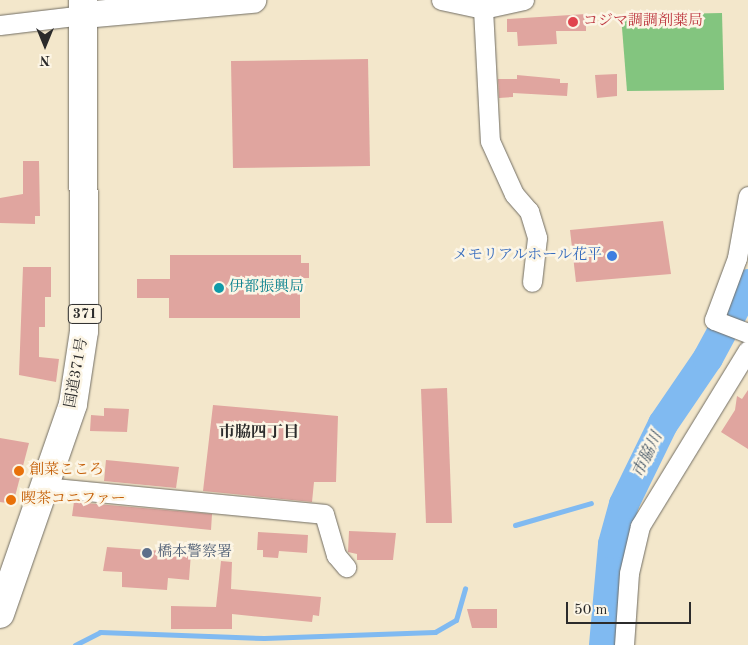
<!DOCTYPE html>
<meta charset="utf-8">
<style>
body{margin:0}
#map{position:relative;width:748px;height:645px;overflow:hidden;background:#f3e7cb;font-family:"Old Standard TT","Noto Serif JP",serif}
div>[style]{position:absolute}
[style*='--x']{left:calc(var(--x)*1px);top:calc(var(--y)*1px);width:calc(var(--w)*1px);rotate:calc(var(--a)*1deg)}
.green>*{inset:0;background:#83c57f}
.stream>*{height:5px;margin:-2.5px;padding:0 2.5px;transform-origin:2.5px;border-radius:2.5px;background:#80baf1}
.river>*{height:30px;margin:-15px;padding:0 15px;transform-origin:15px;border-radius:15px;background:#80baf1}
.building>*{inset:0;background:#e0a59f}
.roads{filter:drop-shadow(0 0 1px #716d63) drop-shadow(0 0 1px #716d63)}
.street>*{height:19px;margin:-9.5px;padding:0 9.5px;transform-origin:9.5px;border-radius:9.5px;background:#fff}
.secondary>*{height:26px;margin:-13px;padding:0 13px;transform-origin:13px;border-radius:13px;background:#fff}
.highway>*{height:28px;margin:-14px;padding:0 14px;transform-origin:14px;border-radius:14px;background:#fff}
.dots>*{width:14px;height:14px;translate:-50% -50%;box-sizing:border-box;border:2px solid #fcf5e5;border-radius:50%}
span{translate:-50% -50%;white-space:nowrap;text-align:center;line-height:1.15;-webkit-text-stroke:5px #fcf5e5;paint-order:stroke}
.shield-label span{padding:1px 4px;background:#fcf5e5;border:1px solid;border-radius:4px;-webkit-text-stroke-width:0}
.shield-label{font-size:14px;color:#2b2b2b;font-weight:700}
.health-label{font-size:15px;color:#be3a42}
.left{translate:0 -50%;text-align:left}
.shop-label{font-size:15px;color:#366cbe}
.right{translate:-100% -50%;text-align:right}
.culture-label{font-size:15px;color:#0d838f}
.street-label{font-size:15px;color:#2b2b2b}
.food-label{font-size:15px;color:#c56008}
.service-label{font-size:15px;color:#4e5e75}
.neighbourhood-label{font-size:16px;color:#2b2b2b;font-weight:700}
.water-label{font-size:16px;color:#445666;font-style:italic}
.north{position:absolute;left:20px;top:20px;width:50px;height:50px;-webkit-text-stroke:4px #fcf5e5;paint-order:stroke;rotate:180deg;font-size:14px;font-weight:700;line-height:20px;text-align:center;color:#2b2b2b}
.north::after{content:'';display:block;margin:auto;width:18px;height:22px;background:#2b2b2b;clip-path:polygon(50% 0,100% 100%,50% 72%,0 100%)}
.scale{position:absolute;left:566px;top:602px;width:125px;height:22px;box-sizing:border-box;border:2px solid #2b2b2b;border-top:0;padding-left:6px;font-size:15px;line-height:18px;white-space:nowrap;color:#2b2b2b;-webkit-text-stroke:4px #fcf5e5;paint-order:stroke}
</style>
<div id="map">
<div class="green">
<div style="clip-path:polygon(722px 13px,724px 90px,627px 91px,621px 15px)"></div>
</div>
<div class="stream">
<div style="--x:515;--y:525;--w:79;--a:-16.1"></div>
<div style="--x:75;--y:645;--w:28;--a:-27"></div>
<div style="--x:100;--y:632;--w:164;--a:2.1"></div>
<div style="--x:264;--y:638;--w:171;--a:-2"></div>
<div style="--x:435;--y:632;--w:24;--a:-30"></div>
<div style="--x:456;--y:620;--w:33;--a:-74"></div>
</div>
<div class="river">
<div style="--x:604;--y:645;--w:101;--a:-84.9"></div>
<div style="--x:613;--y:544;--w:41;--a:-74.6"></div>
<div style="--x:624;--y:504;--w:89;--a:-64"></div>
<div style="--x:663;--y:424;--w:80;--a:-55.7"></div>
<div style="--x:708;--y:358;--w:84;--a:-61.6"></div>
</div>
<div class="building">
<div style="clip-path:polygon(586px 14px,586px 31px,556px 31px,557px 44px,518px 46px,517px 32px,507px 32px,507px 19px)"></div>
<div style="clip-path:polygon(368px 59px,370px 166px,233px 168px,231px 61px)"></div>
<div style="clip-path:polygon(617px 74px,617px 96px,597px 98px,595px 75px)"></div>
<div style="clip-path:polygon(517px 75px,560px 79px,560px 83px,568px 83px,567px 96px,513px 93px,513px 97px,499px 98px,498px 79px,517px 79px)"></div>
<div style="clip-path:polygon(23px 161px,39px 161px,40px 216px,35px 216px,35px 224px,0 223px,0 198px,23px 194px)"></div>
<div style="clip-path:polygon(663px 221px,671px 274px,576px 282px,570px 230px)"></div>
<div style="clip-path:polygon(170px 255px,301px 255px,301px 263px,309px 263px,309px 278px,300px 278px,300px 318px,169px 318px,169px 298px,137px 298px,137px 279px,170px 279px)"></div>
<div style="clip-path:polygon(23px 267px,51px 267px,51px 297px,45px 297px,45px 327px,39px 327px,39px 357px,59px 359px,56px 382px,19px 375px)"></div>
<div style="clip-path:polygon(447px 388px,452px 523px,426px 523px,421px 389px)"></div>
<div style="clip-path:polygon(748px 390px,748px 449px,721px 432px,735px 410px,737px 396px,742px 399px)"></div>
<div style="clip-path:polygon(213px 405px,338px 416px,336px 482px,314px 482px,312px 502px,203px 491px)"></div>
<div style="clip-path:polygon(104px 408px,129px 409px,127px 432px,90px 431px,91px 415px,104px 416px)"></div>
<div style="clip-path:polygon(0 438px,29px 443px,13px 504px,0 502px)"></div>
<div style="clip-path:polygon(106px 460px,179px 467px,176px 488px,104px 481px)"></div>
<div style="clip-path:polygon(74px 502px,212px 514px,211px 530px,72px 516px)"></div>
<div style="clip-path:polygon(349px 531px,396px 533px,393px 560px,357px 560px,357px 554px,348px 552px)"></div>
<div style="clip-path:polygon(258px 532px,308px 535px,307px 553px,279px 551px,278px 558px,263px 557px,263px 550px,257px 550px)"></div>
<div style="clip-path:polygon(107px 547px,191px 553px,189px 580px,168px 578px,167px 590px,122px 587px,122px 572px,103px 571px)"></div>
<div style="clip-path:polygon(221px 561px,232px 562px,231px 589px,321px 597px,319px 616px,313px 615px,312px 622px,232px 614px,232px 629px,171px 629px,171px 606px,216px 607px)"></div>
<div style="clip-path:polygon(467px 609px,497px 609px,497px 628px,472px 628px)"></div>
</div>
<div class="roads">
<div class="street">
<div style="--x:441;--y:0;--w:43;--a:12.1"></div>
<div style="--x:483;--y:9;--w:42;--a:-12.4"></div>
<div style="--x:483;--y:9;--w:132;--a:87"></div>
<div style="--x:490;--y:141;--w:58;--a:65.6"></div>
<div style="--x:514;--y:194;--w:23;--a:49"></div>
<div style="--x:529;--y:211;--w:28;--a:73"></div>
<div style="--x:537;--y:238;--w:44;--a:96.5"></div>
<div style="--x:0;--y:25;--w:85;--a:-6.8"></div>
<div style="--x:748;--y:196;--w:63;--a:100.1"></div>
<div style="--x:737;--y:258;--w:66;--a:110.4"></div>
<div style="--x:714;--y:320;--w:36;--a:21"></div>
<div style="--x:45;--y:487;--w:280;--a:5.5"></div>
<div style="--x:324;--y:514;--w:43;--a:73.7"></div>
<div style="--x:336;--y:555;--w:16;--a:50"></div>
<div style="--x:624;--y:645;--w:72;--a:-86"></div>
<div style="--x:629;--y:573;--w:48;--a:-76.8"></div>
<div style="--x:640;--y:526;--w:206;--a:-58.5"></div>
</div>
<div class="secondary">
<div style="--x:84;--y:15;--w:170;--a:-5.1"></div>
</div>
<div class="highway">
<div style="--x:0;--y:614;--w:222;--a:-70.8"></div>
<div style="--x:73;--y:404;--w:74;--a:-81.4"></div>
<div style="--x:84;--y:331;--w:331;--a:-90.2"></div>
</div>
</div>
<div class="dots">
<div style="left:573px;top:22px;background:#e0444e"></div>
<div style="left:612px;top:256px;background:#3f7fe0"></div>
<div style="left:219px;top:288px;background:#0f9aa8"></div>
<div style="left:19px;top:471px;background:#e8710a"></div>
<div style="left:11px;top:500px;background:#e8710a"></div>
<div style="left:147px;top:553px;background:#5c6f8a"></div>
</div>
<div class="shield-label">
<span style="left:85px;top:314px">371</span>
</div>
<div class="health-label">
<span class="left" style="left:583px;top:22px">コジマ調調剤薬局</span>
</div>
<div class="shop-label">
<span class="right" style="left:602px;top:256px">メモリアルホール花平</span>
</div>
<div class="culture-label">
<span class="left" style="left:229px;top:288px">伊都振興局</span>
</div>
<div class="street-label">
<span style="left:77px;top:373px;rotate:-80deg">国道371号</span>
</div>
<div class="food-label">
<span class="left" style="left:29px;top:471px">創菜こころ</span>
<span class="left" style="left:21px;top:500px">喫茶コニファー</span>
</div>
<div class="service-label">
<span class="left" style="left:157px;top:553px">橋本警察署</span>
</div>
<div class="neighbourhood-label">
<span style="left:259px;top:433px">市脇四丁目</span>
</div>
<div class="water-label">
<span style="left:648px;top:455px;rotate:-64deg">市脇川</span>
</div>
<div class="north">N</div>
<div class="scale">50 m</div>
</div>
